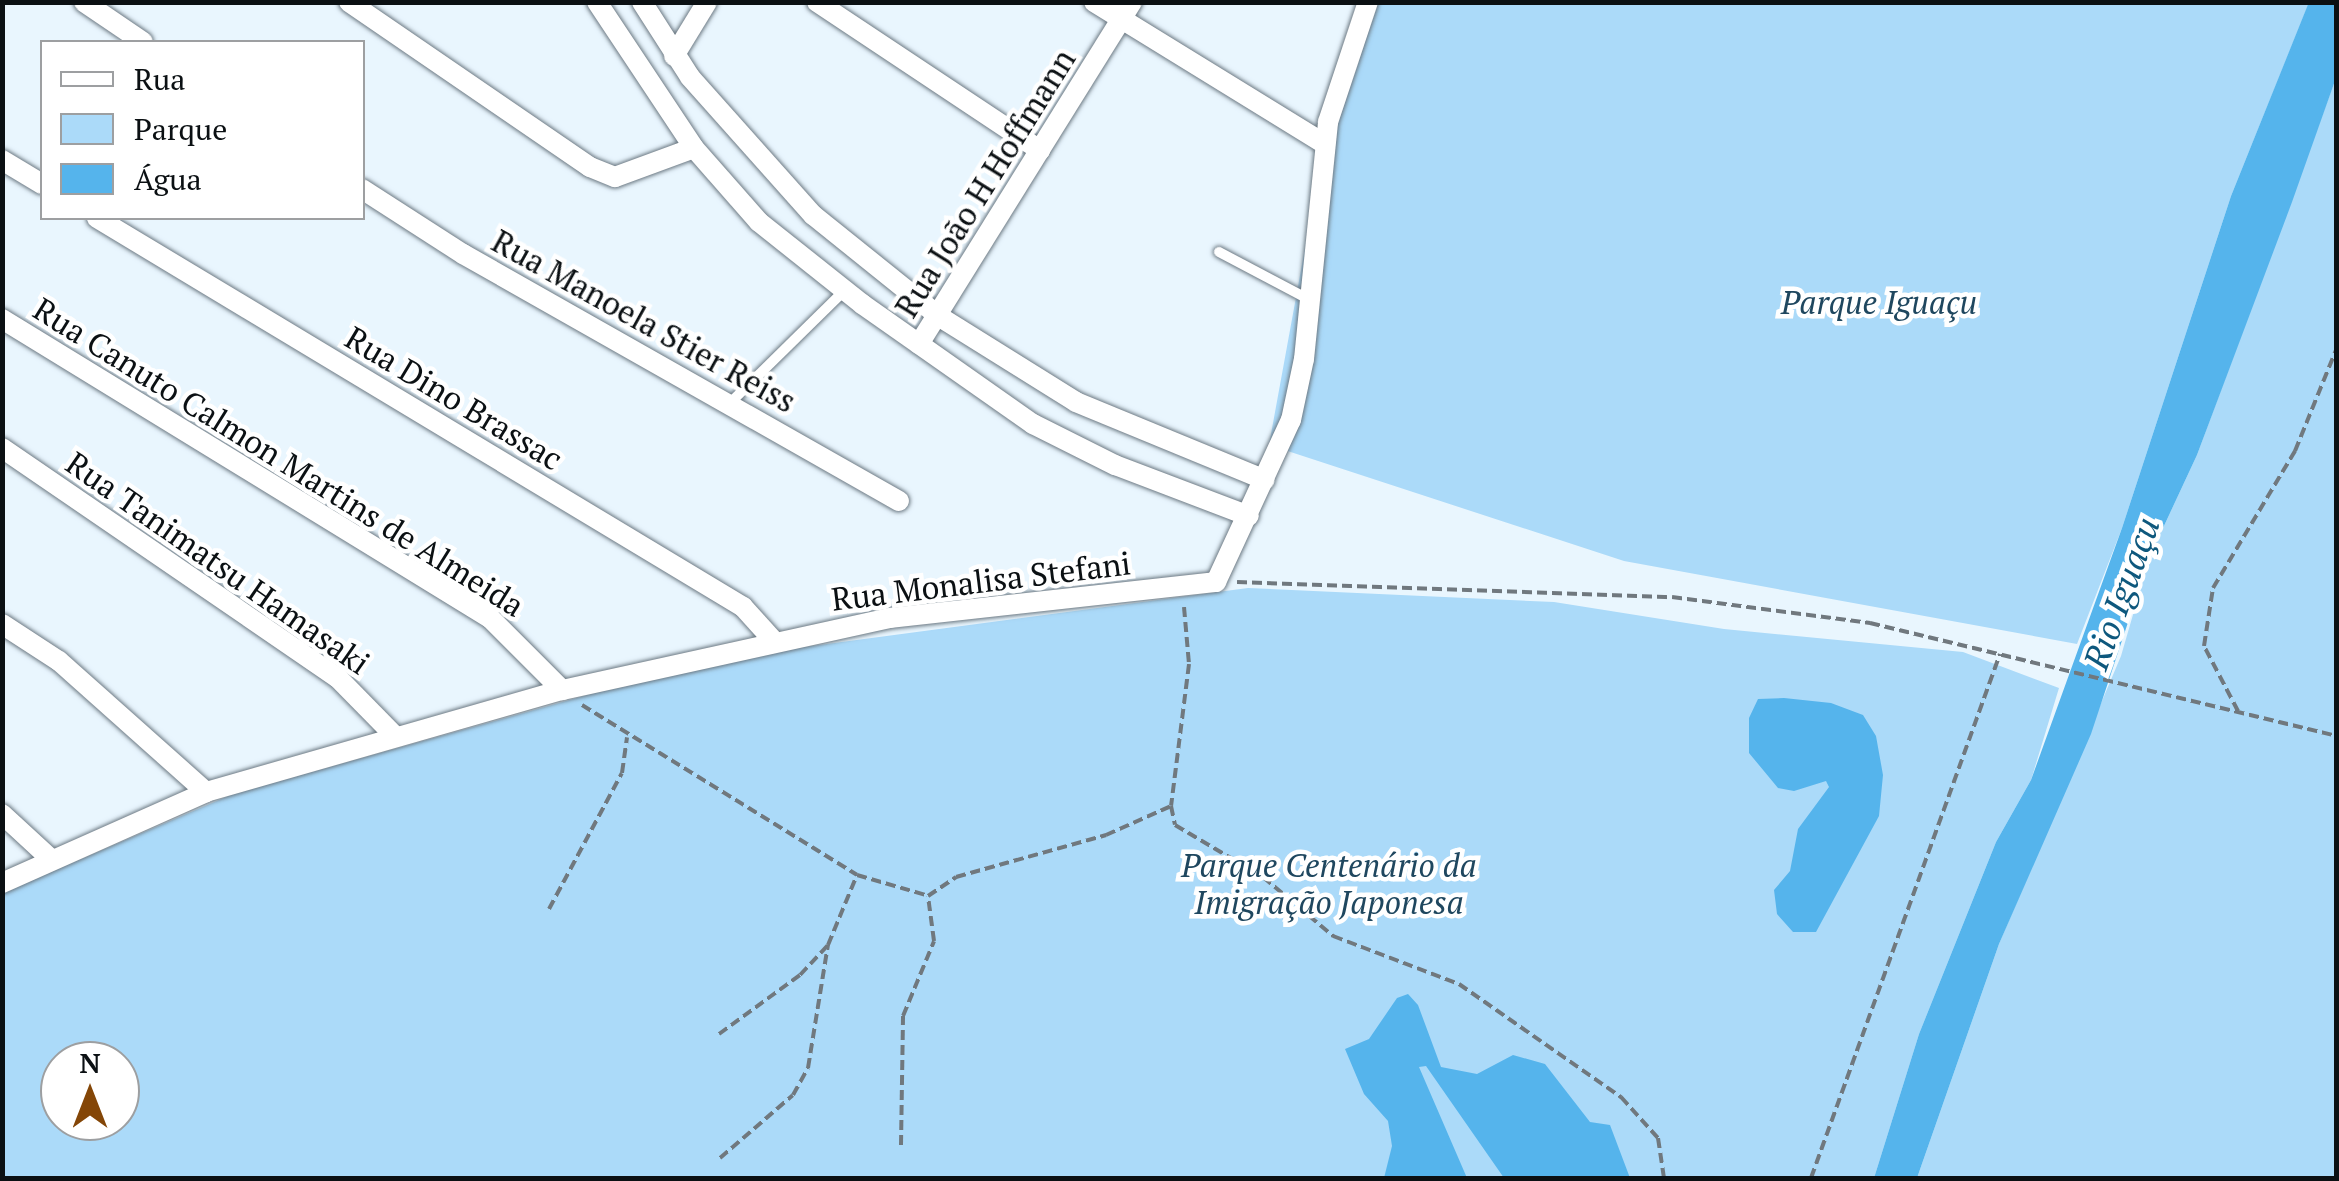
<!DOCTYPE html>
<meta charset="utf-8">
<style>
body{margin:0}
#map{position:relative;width:2339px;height:1181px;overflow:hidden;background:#e9f6fe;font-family:"PT Serif",serif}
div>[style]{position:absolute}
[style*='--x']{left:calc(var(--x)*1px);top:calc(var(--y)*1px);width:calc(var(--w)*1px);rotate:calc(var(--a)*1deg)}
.green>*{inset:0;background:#abdaf9}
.water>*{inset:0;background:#55b4ec}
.path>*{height:4px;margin-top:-2px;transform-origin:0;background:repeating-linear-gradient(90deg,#70787e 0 10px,transparent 0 15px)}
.roads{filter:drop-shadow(0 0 2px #6c7983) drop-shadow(0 0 2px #6c7983)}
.lane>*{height:10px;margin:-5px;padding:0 5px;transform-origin:5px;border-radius:5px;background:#fff}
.street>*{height:20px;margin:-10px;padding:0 10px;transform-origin:10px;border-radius:10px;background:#fff}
span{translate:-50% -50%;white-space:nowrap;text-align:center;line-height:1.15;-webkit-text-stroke:9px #fff;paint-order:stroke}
.street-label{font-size:32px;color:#0b1013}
.park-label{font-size:32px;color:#1f475f;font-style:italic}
.water-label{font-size:35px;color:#0e587d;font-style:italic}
.frame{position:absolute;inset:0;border:5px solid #0b1013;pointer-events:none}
.legend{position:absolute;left:40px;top:40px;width:325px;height:180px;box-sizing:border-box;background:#fff;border:2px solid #9d9fa1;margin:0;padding:12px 18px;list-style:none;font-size:30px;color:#0b1013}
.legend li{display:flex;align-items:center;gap:20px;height:50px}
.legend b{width:50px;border:2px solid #9d9fa1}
.north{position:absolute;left:40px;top:1041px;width:100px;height:100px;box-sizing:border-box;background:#fff;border:2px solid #9d9fa1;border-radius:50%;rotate:0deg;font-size:28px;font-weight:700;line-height:40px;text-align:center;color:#0b1013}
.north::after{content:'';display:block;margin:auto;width:35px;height:45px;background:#844607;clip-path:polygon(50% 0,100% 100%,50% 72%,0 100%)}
</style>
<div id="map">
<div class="green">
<div style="clip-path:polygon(1371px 3px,2309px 3px,2231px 196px,2122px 528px,2077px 644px,1624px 561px,1269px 445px,1322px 155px)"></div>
<div style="clip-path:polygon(2336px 78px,2336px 1178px,1917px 1178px,1999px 944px,2121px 656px,2150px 556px,2197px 455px)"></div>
<div style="clip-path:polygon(evenodd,1248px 588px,1554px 602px,1724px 629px,1963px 652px,2059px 688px,2031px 780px,1996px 842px,1919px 1034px,1874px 1178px,3px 1178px,2px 893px,233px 794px,591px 694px,789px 649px,1248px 588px,60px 1061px,120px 1061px,120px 1121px,60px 1121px,60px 1061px)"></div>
</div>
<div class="water">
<div style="clip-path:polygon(2309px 2px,2336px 3px,2336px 78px,2292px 202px,2197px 455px,2150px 556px,2091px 734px,1999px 944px,1917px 1178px,1874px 1178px,1919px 1034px,1996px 842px,2031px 780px,2122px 528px,2231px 196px)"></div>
<div style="clip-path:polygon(1784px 698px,1831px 703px,1863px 715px,1876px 736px,1883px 775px,1879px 816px,1816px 932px,1793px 932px,1777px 914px,1774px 890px,1790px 871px,1798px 829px,1829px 787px,1826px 781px,1794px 791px,1778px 788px,1749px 753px,1749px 718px,1758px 699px)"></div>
<div style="clip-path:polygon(1408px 994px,1418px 1005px,1441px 1067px,1477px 1074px,1513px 1055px,1545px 1064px,1590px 1122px,1610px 1125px,1630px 1178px,1504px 1178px,1426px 1066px,1419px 1067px,1467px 1178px,1384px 1178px,1392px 1146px,1388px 1121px,1364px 1094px,1345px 1049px,1369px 1039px,1397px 998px)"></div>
</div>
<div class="path">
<div style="--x:1237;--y:582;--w:435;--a:2"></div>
<div style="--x:1672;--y:597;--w:200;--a:7.5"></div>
<div style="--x:1870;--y:623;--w:480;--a:13.6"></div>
<div style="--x:1184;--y:607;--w:57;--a:85"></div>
<div style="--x:1189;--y:664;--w:143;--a:97.2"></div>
<div style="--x:1171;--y:806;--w:19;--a:78"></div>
<div style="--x:1175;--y:825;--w:102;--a:30.6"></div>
<div style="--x:1263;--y:877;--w:92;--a:40.1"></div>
<div style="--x:1333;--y:936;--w:135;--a:20.9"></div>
<div style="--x:1459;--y:984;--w:198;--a:34.9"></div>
<div style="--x:1621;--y:1097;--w:55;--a:47.9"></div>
<div style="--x:1658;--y:1138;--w:40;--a:81.5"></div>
<div style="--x:582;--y:705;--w:323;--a:31.7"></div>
<div style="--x:857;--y:875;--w:72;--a:16.2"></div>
<div style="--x:2238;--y:711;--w:73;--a:-117.6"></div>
<div style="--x:2204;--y:646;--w:59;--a:-81.2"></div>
<div style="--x:2213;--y:588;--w:160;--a:-59.1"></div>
<div style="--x:2295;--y:451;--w:109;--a:-67.9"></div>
<div style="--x:549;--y:909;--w:154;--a:-61.8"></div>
<div style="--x:622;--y:773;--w:36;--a:-82"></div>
<div style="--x:719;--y:1034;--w:100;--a:-36.1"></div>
<div style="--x:800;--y:975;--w:41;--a:-47"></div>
<div style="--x:828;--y:945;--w:76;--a:-67.5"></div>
<div style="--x:901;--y:1145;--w:129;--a:-89.1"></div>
<div style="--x:903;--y:1016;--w:81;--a:-67.5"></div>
<div style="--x:934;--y:941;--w:45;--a:-97.6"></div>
<div style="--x:928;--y:896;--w:34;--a:-34"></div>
<div style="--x:956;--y:877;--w:156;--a:-15.6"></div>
<div style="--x:1106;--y:835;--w:71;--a:-24"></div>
<div style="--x:720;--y:1158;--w:96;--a:-40.8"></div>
<div style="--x:793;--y:1095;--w:31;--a:-61"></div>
<div style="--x:808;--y:1068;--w:125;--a:-80.8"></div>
<div style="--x:1811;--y:1178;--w:557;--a:-70.17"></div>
</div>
<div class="roads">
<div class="lane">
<div style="--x:1219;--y:252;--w:103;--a:27.8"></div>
<div style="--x:730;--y:403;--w:161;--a:-44.5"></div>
</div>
<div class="street">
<div style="--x:84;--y:2;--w:71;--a:34.1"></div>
<div style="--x:349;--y:2;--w:292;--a:34.4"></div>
<div style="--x:590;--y:167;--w:27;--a:22"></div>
<div style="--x:615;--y:177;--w:84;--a:-20.2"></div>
<div style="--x:597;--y:2;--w:175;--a:56.4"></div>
<div style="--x:694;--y:148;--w:98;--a:48.7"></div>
<div style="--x:759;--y:222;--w:132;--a:38.5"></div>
<div style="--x:862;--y:304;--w:209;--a:35.1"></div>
<div style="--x:1033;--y:424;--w:92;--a:26.6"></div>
<div style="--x:1115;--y:465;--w:143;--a:20.8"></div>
<div style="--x:642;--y:2;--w:89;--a:57.4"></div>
<div style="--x:690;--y:77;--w:185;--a:48.3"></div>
<div style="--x:813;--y:215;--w:163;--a:38.8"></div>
<div style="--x:940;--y:317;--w:160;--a:32"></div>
<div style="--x:1076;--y:402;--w:204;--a:22.4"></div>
<div style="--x:817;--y:2;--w:268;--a:33.6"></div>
<div style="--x:1094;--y:2;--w:271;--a:31.6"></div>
<div style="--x:674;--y:56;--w:63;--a:-58.6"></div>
<div style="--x:2;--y:160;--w:47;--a:31"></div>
<div style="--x:362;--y:189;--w:120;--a:32.8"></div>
<div style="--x:463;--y:254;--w:501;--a:29.53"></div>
<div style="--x:97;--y:218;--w:754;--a:31.05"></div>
<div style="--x:743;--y:607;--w:43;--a:47.8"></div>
<div style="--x:2;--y:319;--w:572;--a:31.5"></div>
<div style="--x:490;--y:618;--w:102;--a:45"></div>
<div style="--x:919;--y:344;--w:403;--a:-58.1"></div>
<div style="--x:2;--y:448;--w:406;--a:34.4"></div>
<div style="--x:337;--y:677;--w:80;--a:45.5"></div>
<div style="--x:2;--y:624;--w:68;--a:33"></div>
<div style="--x:59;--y:661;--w:197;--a:41.7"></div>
<div style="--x:2;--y:814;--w:68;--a:42.6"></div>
<div style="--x:2;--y:883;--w:223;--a:-24"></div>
<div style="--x:206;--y:792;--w:370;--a:-16"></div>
<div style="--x:562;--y:690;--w:336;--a:-12.4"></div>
<div style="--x:890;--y:618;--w:328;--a:-6.3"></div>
<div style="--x:1216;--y:582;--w:179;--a:-65.2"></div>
<div style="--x:1291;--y:420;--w:62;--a:-78"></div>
<div style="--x:1304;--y:359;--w:238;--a:-84.2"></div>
<div style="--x:1328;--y:122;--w:126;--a:-71.6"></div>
</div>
</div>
<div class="street-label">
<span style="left:985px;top:183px;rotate:-58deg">Rua João H Hoffmann</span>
<span style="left:644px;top:321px;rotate:29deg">Rua Manoela Stier Reiss</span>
<span style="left:454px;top:398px;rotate:31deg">Rua Dino Brassac</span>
<span style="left:279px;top:457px;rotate:32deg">Rua Canuto Calmon Martins de Almeida</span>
<span style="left:218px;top:563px;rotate:35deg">Rua Tanimatsu Hamasaki</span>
<span style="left:981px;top:581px;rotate:-7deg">Rua Monalisa Stefani</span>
</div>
<div class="park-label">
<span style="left:1879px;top:302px">Parque Iguaçu</span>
<span style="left:1329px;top:884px">Parque Centenário da<br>Imigração Japonesa</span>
</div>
<div class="water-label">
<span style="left:2121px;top:593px;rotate:-70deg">Rio Iguaçu</span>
</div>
<div class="frame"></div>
<ul class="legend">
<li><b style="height:12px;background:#fff"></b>Rua</li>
<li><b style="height:28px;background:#abdaf9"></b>Parque</li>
<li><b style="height:28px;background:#55b4ec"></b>Água</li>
</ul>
<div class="north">N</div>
</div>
